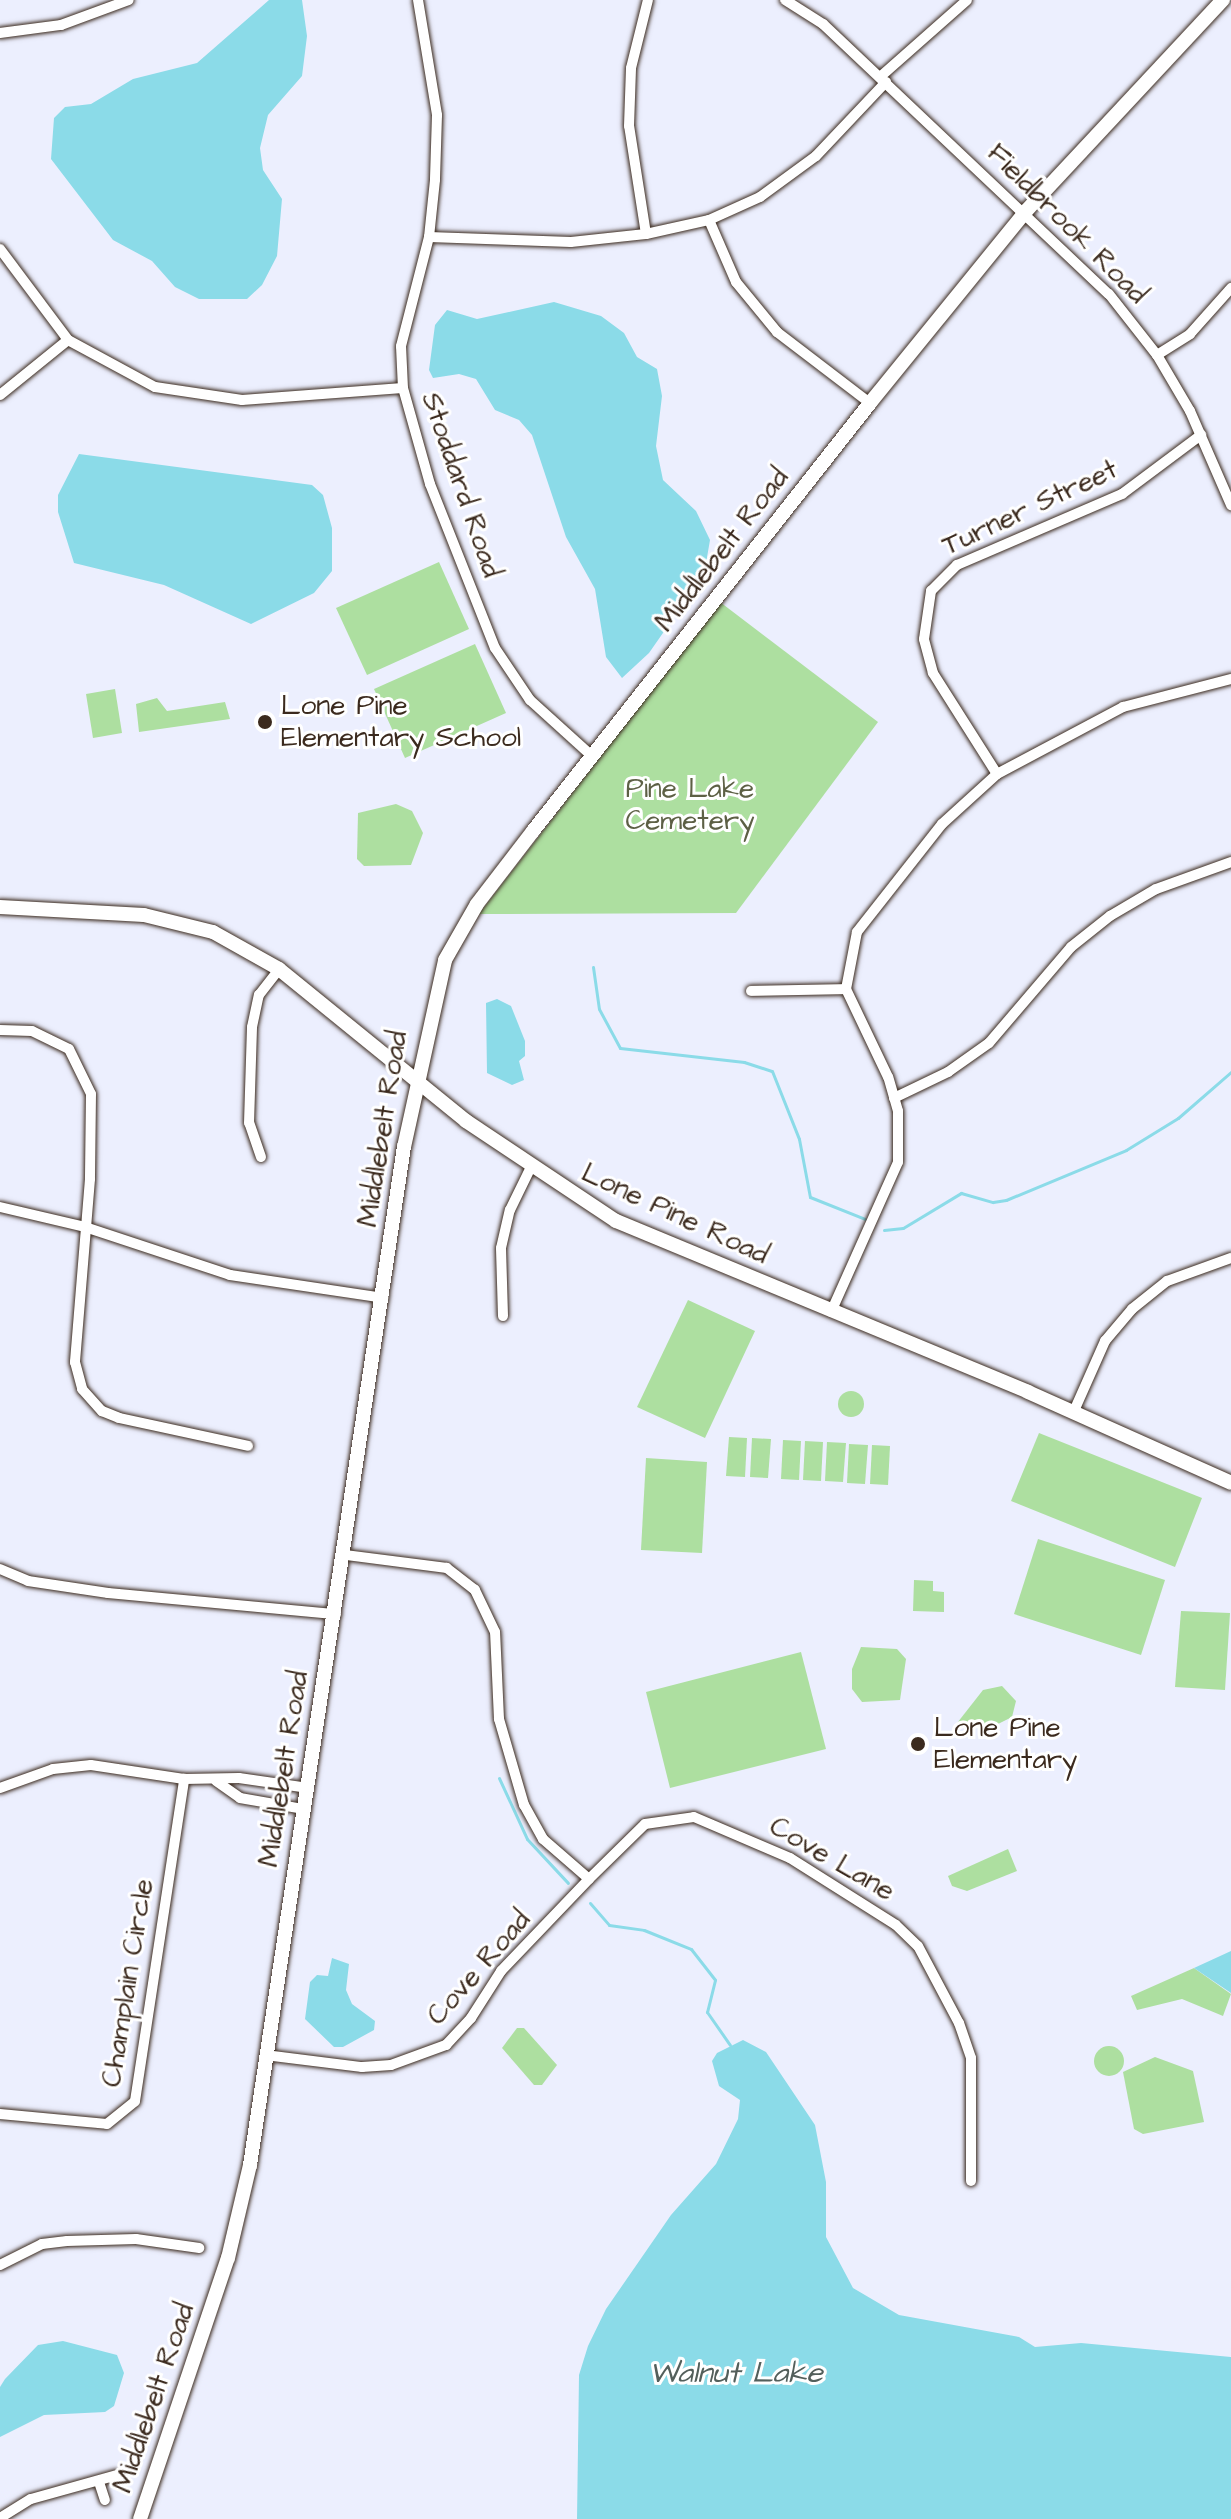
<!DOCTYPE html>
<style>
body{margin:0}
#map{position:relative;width:1231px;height:2519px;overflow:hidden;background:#eceffe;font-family:"Architects Daughter",sans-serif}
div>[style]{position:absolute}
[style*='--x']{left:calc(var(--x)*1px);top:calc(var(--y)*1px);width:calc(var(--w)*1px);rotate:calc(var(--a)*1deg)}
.green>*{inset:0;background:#addfa0}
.round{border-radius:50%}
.water>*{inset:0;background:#8bdbe8}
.stream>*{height:3px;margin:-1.5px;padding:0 1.5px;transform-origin:1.5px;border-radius:1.5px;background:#8bdbe8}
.roads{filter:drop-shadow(0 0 2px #3b2a1e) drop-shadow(0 0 2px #3b2a1e)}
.street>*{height:10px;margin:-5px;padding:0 5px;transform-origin:5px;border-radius:5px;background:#fff}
.secondary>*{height:14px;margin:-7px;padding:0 7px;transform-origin:7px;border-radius:7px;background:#fff}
.dots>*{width:22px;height:22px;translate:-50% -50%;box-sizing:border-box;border:4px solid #fff;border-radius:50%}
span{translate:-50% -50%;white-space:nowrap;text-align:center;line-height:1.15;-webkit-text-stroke:6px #fff;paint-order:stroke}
.street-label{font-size:28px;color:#3b2a1e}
.poi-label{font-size:28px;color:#3b2a1e}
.left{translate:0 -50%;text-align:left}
.park-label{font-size:28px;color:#5d6045}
.water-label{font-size:30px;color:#535f5b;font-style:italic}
</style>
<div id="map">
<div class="green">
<div style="clip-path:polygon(439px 562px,469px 629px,367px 675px,336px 608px)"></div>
<div style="clip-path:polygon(720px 602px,878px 722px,736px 913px,479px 914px)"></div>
<div style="clip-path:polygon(475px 644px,506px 713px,405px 758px,374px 689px)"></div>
<div style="clip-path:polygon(115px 689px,122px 733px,93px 738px,86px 694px)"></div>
<div style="clip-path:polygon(157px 698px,167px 711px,225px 702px,230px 719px,139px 732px,136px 704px)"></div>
<div style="clip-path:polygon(396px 804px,412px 811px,423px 833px,411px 865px,364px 866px,357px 859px,358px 813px)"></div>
<div style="clip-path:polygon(688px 1300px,755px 1331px,705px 1438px,637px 1407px)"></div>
<div class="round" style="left:838px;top:1391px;width:26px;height:26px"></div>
<div style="clip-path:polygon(1039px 1433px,1202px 1498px,1175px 1567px,1011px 1501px)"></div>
<div style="clip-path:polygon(729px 1437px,747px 1438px,745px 1477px,726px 1476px)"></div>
<div style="clip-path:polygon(752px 1438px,771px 1439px,768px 1478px,750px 1477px)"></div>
<div style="clip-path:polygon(783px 1440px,801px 1441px,799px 1480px,781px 1479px)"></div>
<div style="clip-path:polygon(805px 1441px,823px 1442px,821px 1481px,803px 1480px)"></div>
<div style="clip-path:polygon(827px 1442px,846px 1443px,843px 1482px,825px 1481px)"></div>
<div style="clip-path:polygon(849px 1444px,868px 1445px,865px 1484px,847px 1483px)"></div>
<div style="clip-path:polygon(872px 1445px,890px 1446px,888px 1485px,870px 1484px)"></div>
<div style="clip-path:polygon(646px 1458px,707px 1462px,702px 1553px,641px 1550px)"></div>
<div style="clip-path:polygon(1038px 1539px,1165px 1580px,1141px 1655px,1014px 1614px)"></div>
<div style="clip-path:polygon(914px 1580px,933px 1581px,933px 1591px,944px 1592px,944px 1612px,913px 1611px)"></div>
<div style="clip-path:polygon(1181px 1611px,1230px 1613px,1225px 1690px,1175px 1687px)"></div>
<div style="clip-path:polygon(861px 1647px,897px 1649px,906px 1659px,900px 1700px,862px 1702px,852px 1689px,852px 1669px)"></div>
<div style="clip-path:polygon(801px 1652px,826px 1749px,670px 1788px,646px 1692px)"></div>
<div style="clip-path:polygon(1002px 1686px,1016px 1701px,1012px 1717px,998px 1724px,954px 1727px,983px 1690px)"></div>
<div style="clip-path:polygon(1008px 1849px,1017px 1871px,967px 1891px,952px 1886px,948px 1876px)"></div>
<div style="clip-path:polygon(1194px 1968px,1231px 1994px,1223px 2016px,1182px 1999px,1137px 2010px,1131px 1996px)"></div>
<div style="clip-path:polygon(517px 2028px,524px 2028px,557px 2065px,542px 2085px,534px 2085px,502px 2048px)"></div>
<div class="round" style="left:1094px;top:2046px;width:30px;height:30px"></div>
<div style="clip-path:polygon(1155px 2057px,1193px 2071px,1204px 2122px,1143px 2134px,1134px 2129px,1123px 2072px)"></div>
</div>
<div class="water">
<div style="clip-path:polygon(269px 0,302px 0,307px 36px,302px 76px,268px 115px,260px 148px,263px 170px,282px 199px,277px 256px,262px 285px,247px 299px,199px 299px,175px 287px,152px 261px,113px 240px,51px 159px,54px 118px,65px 107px,91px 104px,133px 79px,197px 63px)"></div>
<div style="clip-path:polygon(554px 302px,601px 316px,624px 333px,637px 357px,657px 369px,662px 396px,656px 446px,663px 480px,696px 511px,710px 540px,705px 569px,677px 597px,672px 620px,649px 653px,622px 678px,606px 657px,595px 589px,566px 537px,532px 435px,519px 420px,495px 410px,476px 379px,459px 374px,433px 378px,429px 370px,435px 325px,447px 310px,477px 319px)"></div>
<div style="clip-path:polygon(79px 454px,312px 485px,323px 495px,332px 528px,332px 571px,314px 593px,251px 624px,164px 585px,74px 563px,58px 512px,58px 495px)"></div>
<div style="clip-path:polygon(497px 999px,511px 1006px,525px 1041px,525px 1056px,519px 1061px,524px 1080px,512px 1085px,487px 1073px,486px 1003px)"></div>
<div style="clip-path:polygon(1231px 1951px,1231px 1993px,1194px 1968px)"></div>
<div style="clip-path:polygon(332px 1958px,349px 1964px,346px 1990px,352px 2004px,375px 2021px,374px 2030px,343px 2047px,334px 2047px,305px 2019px,310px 1982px,317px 1975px,328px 1976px)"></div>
<div style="clip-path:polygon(743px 2040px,766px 2052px,815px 2125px,826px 2182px,826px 2237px,853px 2288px,899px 2315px,1019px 2337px,1035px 2347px,1081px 2343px,1231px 2357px,1231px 2519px,577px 2519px,579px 2375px,588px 2346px,606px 2309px,671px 2215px,716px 2164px,738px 2119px,740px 2100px,719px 2086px,712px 2061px,717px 2053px)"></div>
<div style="clip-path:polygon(63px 2341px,117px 2355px,124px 2373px,114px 2406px,105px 2412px,44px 2415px,0 2437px,0 2387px,5px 2379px,38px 2345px)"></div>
</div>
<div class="stream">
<div style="--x:593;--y:967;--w:42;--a:81.9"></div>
<div style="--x:599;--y:1009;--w:44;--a:61.7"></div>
<div style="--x:620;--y:1048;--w:125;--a:6.4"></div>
<div style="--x:744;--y:1062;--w:29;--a:18"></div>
<div style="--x:772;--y:1071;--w:73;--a:68.3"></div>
<div style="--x:799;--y:1139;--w:59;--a:79.3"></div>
<div style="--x:810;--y:1197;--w:59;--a:21.8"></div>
<div style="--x:884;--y:1230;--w:19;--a:-6"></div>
<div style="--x:903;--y:1228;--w:68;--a:-31.1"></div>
<div style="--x:961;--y:1193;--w:33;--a:16"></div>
<div style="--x:993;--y:1202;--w:13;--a:-9"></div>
<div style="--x:1006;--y:1200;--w:130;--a:-22.6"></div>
<div style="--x:1126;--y:1150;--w:61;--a:-31.6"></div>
<div style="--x:1178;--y:1118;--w:70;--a:-41"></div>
<div style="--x:499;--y:1778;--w:67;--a:65.3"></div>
<div style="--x:527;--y:1839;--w:60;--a:47"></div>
<div style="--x:590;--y:1903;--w:29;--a:49"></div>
<div style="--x:609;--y:1925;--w:35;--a:8"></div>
<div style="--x:644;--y:1930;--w:51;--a:22"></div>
<div style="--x:691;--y:1949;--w:39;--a:52"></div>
<div style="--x:715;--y:1980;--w:33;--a:104"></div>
<div style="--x:707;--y:2012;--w:40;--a:55.1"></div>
</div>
<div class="roads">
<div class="street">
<div style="--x:418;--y:0;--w:117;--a:80.6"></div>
<div style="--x:437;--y:115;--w:65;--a:91.8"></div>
<div style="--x:435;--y:180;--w:57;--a:96"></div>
<div style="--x:429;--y:237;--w:113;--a:104.4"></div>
<div style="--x:401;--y:346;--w:42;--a:87.3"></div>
<div style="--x:403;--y:388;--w:100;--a:74.3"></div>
<div style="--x:430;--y:484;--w:176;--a:68.4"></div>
<div style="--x:495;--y:648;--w:63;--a:56.1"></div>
<div style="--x:530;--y:700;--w:84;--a:42.1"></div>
<div style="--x:785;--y:0;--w:45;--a:32.3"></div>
<div style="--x:823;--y:24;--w:393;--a:43.4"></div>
<div style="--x:1109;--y:294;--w:78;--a:51.8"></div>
<div style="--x:1157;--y:355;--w:65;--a:59.5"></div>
<div style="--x:1190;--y:411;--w:103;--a:66.4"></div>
<div style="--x:0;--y:33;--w:62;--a:-7.5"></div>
<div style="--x:61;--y:25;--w:72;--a:-20.2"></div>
<div style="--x:880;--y:77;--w:116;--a:-41.5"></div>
<div style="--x:709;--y:220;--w:68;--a:66.5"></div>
<div style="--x:736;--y:282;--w:65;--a:50.6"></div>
<div style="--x:777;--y:332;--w:117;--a:37.4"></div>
<div style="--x:646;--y:234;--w:109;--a:-98.9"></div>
<div style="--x:629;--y:126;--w:58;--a:-88"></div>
<div style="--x:631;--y:68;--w:70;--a:-76"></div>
<div style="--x:429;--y:237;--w:142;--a:2"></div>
<div style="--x:571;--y:242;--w:75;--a:-6.1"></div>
<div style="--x:646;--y:234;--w:65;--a:-12.5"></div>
<div style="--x:709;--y:220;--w:56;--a:-24.3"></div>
<div style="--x:760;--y:197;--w:69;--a:-36.2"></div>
<div style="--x:816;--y:156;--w:102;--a:-46.6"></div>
<div style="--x:0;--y:249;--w:114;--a:53.2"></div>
<div style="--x:68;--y:340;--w:99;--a:28.4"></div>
<div style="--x:155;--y:387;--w:88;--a:8.5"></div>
<div style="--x:242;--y:400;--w:161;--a:-4.3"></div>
<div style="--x:1157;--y:355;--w:39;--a:-32"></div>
<div style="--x:1190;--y:334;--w:62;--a:-48.3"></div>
<div style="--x:0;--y:395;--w:87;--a:-39"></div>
<div style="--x:997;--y:774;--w:120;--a:-122.4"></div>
<div style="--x:933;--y:673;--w:35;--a:-105"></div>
<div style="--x:924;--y:639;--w:49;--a:-81.7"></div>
<div style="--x:931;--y:591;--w:37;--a:-45"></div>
<div style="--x:957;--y:565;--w:180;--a:-23.3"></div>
<div style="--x:1122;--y:494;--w:99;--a:-36.8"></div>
<div style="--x:751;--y:991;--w:95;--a:-1.2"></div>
<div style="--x:0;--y:1030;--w:32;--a:2"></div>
<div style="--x:32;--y:1031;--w:41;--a:25.9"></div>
<div style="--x:69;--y:1049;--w:50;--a:63.9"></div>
<div style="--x:91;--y:1094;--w:85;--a:90.7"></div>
<div style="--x:90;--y:1179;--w:184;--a:94.7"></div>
<div style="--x:75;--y:1362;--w:28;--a:75"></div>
<div style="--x:82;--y:1389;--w:30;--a:48"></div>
<div style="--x:102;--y:1411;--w:18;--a:22"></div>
<div style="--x:119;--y:1418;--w:132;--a:12.2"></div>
<div style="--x:894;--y:1098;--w:60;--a:-25.7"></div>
<div style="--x:948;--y:1072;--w:50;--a:-35.3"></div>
<div style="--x:989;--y:1043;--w:126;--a:-49.5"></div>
<div style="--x:1071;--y:947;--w:50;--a:-38.5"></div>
<div style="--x:1110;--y:916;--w:53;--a:-30.4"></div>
<div style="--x:1156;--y:889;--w:80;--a:-19.8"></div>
<div style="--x:261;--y:1157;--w:36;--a:-109"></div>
<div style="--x:249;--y:1123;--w:96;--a:-88.2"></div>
<div style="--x:252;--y:1027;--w:33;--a:-78"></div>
<div style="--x:259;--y:995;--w:33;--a:-52"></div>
<div style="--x:0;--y:1207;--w:87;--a:13.2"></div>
<div style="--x:85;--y:1227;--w:153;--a:18.3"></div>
<div style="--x:230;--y:1275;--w:155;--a:8.5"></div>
<div style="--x:831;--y:1312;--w:164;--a:-65.9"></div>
<div style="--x:898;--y:1162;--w:51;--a:-90"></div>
<div style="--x:898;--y:1111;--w:35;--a:-106"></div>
<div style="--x:888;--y:1077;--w:98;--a:-115.5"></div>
<div style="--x:846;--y:989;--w:58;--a:-79.1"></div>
<div style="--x:857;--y:932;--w:137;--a:-51.8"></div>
<div style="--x:942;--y:824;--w:74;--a:-42.3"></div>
<div style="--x:997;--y:774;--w:143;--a:-28"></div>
<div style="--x:1123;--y:707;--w:112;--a:-14.5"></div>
<div style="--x:503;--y:1316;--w:68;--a:-91.7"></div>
<div style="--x:501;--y:1248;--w:39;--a:-77"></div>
<div style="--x:510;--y:1210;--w:46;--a:-64"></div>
<div style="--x:1074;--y:1411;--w:77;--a:-66.1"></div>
<div style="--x:1105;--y:1341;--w:42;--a:-49.8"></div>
<div style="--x:1132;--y:1309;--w:45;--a:-38.7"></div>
<div style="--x:1167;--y:1281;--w:68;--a:-19.8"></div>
<div style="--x:0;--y:1569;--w:30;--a:23"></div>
<div style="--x:28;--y:1581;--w:81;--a:8.5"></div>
<div style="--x:108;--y:1593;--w:229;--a:5.3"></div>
<div style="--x:216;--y:1781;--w:29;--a:35"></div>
<div style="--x:240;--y:1798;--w:65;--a:9.8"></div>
<div style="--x:0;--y:1788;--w:56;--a:-19.7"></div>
<div style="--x:53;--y:1769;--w:38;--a:-6"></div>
<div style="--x:91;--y:1765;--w:94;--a:8.6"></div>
<div style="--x:184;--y:1779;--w:55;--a:-1"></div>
<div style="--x:239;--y:1778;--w:70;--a:8.2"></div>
<div style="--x:589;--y:1879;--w:78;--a:-44.5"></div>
<div style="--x:645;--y:1824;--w:49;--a:-8.1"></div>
<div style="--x:694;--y:1817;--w:104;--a:23.1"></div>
<div style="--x:790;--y:1858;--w:125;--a:32.3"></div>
<div style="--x:896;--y:1925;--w:30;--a:44"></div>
<div style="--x:918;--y:1946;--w:87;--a:62"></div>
<div style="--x:959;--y:2023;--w:37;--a:71"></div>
<div style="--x:971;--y:2058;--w:123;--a:90"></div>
<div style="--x:265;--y:2055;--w:98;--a:7.1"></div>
<div style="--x:362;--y:2067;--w:29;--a:-4"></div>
<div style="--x:391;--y:2065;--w:59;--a:-20"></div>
<div style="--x:446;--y:2045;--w:37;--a:-47"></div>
<div style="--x:471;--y:2018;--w:56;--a:-57.4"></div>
<div style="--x:501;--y:1971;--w:127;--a:-46.3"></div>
<div style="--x:589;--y:1879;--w:61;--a:-139"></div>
<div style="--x:543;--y:1839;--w:39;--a:-119"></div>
<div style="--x:524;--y:1805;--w:90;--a:-106.2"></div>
<div style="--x:499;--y:1719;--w:87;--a:-92.6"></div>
<div style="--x:495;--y:1632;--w:47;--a:-115.5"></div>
<div style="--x:475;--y:1590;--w:36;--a:-142"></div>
<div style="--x:447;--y:1568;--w:103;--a:-172.7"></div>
<div style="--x:0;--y:2114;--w:107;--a:5.3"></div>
<div style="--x:107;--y:2124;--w:36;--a:-39"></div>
<div style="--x:135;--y:2101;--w:326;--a:-81.3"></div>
<div style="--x:0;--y:2265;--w:47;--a:-26.6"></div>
<div style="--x:42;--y:2244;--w:25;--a:-7"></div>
<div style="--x:67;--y:2241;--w:69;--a:-1.7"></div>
<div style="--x:136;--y:2239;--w:64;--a:8.1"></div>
<div style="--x:99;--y:2482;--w:19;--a:72"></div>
<div style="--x:0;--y:2518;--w:36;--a:-32"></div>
<div style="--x:31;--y:2499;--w:89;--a:-15.6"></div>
</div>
<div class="secondary">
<div style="--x:0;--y:907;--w:144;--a:3.2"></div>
<div style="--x:144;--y:915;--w:71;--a:13.8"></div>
<div style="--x:213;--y:932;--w:76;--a:29.3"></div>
<div style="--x:279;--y:969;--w:241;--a:39.1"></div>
<div style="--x:466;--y:1121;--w:180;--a:33.7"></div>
<div style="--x:616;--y:1221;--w:446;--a:22.5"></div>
<div style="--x:1028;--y:1392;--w:222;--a:24.1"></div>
<div style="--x:140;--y:2519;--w:275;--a:-71.4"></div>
<div style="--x:228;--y:2258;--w:96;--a:-76.7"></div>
<div style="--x:250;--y:2165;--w:1030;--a:-81.4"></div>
<div style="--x:404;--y:1147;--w:191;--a:-77.6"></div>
<div style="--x:445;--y:960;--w:64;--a:-60.3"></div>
<div style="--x:477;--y:904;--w:92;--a:-52.5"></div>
<div style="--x:533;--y:831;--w:545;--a:-51.78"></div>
<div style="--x:870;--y:403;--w:247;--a:-50.9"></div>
<div style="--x:1026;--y:211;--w:289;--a:-47"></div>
</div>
</div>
<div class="dots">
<div style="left:265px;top:722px;background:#3b2a1e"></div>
<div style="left:918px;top:1744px;background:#3b2a1e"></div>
</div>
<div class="street-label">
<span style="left:1067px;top:224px;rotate:45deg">Fieldbrook Road</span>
<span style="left:461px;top:485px;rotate:71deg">Stoddard Road</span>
<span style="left:1030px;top:508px;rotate:-25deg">Turner Street</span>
<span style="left:722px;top:550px;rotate:-52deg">Middlebelt Road</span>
<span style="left:383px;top:1129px;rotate:-81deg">Middlebelt Road</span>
<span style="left:675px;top:1214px;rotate:25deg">Lone Pine Road</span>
<span style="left:284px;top:1769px;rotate:-81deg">Middlebelt Road</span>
<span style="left:832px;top:1859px;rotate:30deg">Cove Lane</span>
<span style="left:479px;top:1968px;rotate:-49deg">Cove Road</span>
<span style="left:128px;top:1983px;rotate:-81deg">Champlain Circle</span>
<span style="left:154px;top:2398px;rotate:-71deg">Middlebelt Road</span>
</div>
<div class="poi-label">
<span class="left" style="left:281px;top:722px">Lone Pine<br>Elementary School</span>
<span class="left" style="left:934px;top:1744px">Lone Pine<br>Elementary</span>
</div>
<div class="park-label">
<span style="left:690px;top:805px">Pine Lake<br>Cemetery</span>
</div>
<div class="water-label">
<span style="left:736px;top:2373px">Walnut Lake</span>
</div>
</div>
